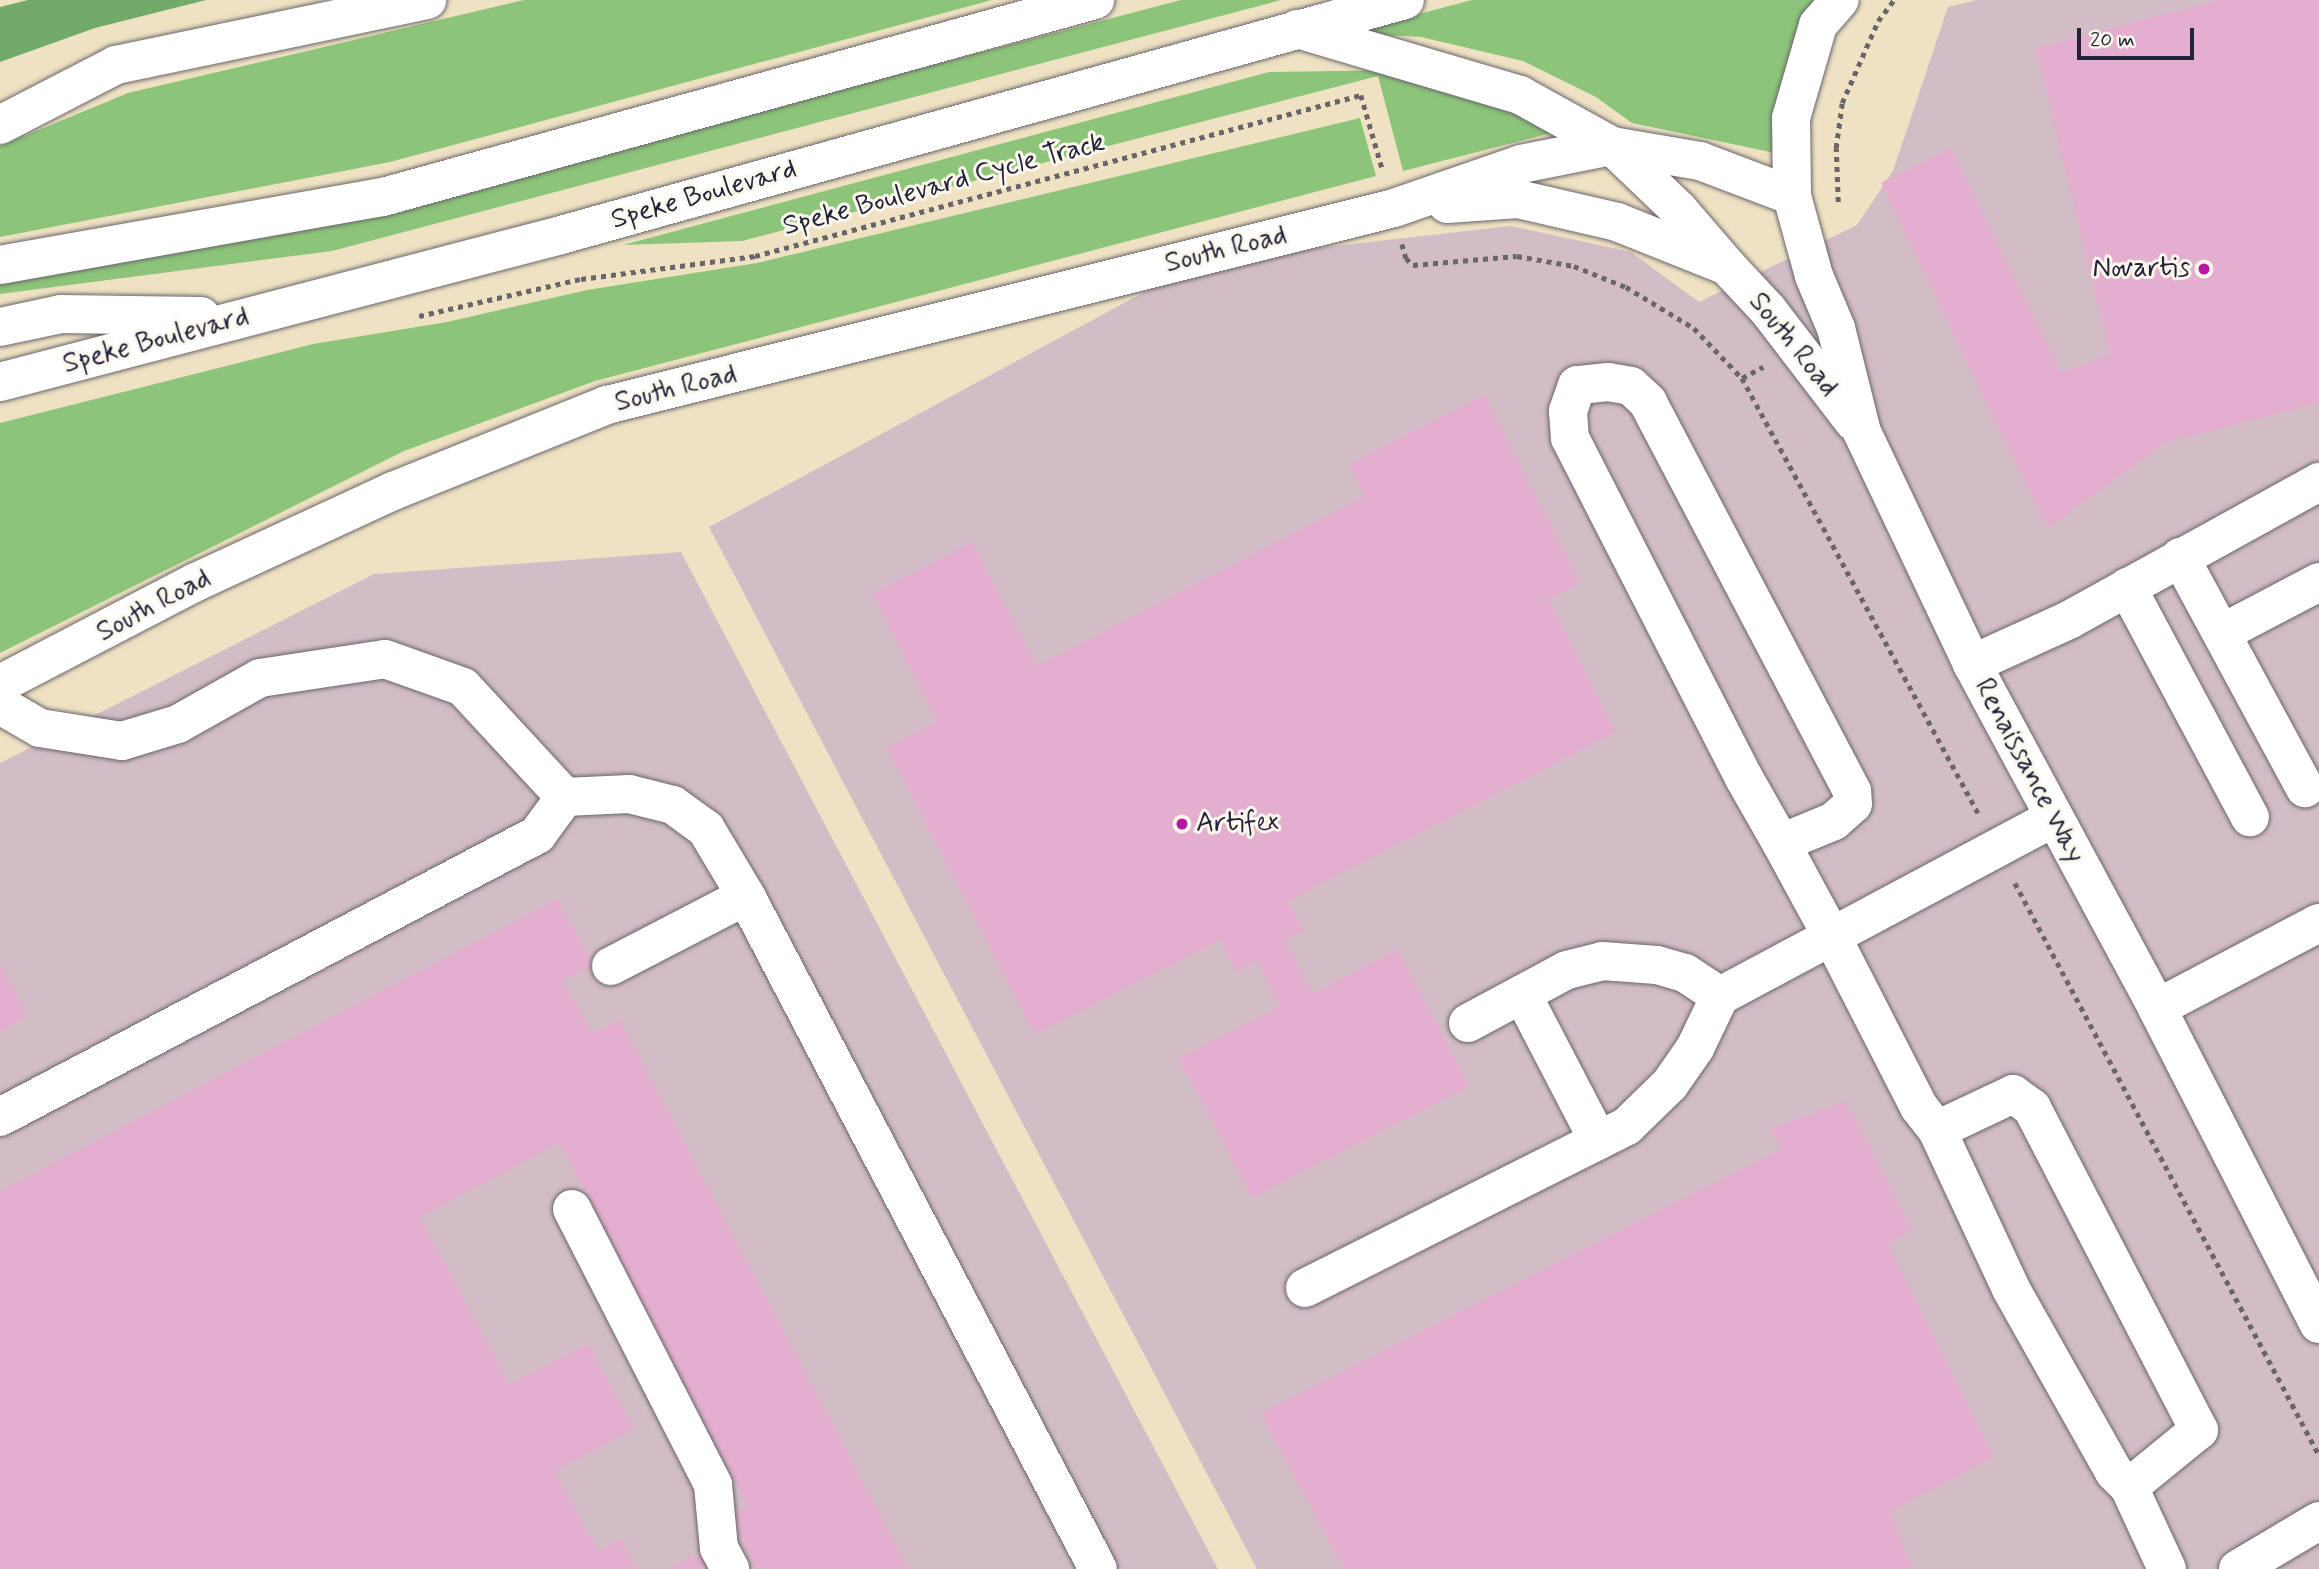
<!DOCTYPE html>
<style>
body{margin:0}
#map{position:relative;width:2319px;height:1569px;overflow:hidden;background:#efe2c3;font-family:Mynerve,sans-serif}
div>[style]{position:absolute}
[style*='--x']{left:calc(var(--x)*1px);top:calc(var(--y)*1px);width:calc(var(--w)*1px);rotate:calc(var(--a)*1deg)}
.industrial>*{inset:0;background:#d2bdc7}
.green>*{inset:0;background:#8cc579}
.forest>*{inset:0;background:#71aa69}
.building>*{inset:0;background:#e4afce}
.path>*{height:4.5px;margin-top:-2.25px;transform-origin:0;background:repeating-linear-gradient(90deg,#6a656b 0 5px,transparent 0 10px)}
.roads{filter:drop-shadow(0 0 2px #6a656b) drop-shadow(0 0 2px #6a656b)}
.minor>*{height:38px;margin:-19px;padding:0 19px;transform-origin:19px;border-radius:19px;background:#fff}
.highway>*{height:38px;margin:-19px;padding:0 19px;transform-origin:19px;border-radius:19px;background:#fff}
.dots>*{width:19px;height:19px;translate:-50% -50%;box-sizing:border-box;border:4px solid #fbf7ec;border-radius:50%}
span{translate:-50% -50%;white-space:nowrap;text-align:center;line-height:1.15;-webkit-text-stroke:6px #fbf7ec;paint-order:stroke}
.street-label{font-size:28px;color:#22223b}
.poi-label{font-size:28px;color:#22223b}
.right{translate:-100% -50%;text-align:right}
.left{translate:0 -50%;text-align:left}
.scale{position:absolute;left:2077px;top:28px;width:117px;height:32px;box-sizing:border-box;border:4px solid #22223b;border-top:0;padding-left:9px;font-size:21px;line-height:24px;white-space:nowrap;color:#22223b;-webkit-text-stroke:5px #fbf7ec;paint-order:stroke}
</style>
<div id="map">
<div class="industrial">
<div style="clip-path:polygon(1977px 0,2319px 0,2319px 1569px,1257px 1569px,709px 527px,1174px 276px,1264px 254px,1511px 226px,1631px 252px,1699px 302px,1857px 225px,1893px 171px,1948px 7px)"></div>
<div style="clip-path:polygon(681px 552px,1218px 1569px,0 1569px,0 763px,374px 574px)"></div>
</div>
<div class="green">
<div style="clip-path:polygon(524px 0,992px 0,390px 162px,0 237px,0 146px,128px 93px)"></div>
<div style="clip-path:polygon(1181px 0,1281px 0,332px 251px,0 294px,0 281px,493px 180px)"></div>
<div style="clip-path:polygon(1472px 0,1814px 0,1775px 153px,1632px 123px,1596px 97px,1523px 61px,1421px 37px,1347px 33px)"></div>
<div style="clip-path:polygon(1406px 70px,1575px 127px,1403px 171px,1378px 76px,742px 241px,623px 245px,1269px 72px)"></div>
<div style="clip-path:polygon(1360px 118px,1376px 176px,595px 381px,404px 451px,0 653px,0 423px,313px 344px,447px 322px,587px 290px,757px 263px)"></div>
</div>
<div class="forest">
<div style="clip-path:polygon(28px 0,206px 0,95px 28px,0 62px,0 7px)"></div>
</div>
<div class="building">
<div style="clip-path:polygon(2218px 0,2319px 0,2319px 403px,2165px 443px,2047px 529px,1881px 183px,1951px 148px,2061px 372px,2110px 355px,2036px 48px)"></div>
<div style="clip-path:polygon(1484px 395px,1580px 583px,1548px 599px,1616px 732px,1288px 901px,1304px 931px,1285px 940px,1312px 994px,1398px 949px,1469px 1086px,1252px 1198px,1179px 1058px,1280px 1006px,1257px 960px,1236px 972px,1220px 940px,1035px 1035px,887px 748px,937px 721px,872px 594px,972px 542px,1037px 666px,1365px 496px,1349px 464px)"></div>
<div style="clip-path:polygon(557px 899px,593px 965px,563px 980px,593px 1033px,620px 1020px,909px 1569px,757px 1569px,729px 1516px,748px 1506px,560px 1143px,420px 1217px,509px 1384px,588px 1344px,634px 1429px,555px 1471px,598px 1551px,621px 1539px,636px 1569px,0 1569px,0 1191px)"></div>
<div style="clip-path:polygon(0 963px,27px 1016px,0 1031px)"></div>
<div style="clip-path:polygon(1846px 1101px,1912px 1230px,1888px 1243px,1994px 1457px,1890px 1512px,1913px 1569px,1344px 1569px,1260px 1413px,1781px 1149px,1770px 1129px)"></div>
<div style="clip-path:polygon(702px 1552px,711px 1569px,667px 1569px)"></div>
</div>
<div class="path">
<div style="--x:1838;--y:202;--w:54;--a:-92.1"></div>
<div style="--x:1836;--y:148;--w:45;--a:-82.4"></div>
<div style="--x:1842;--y:103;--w:90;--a:-66.3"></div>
<div style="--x:1878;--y:21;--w:26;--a:-53"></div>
<div style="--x:1402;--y:244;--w:15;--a:74"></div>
<div style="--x:1406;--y:258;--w:10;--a:45"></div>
<div style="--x:1413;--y:265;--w:104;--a:-4.9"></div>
<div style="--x:1517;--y:256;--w:58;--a:10"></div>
<div style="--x:1574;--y:266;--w:56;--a:22"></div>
<div style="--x:1626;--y:287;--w:79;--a:31.1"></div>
<div style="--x:1694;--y:328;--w:69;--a:46.2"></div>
<div style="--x:1742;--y:378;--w:495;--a:61.5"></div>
<div style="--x:419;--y:316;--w:166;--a:-12.9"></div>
<div style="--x:581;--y:279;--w:176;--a:-7.5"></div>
<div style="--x:755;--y:256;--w:627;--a:-14.88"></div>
<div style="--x:1361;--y:95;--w:79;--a:73.9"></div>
<div style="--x:1742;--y:378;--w:24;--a:-28"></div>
<div style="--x:2015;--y:883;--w:648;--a:62.01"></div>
</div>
<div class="roads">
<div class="minor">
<div style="--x:1447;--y:204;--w:71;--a:-4"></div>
<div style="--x:1518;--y:199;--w:102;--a:13.1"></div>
<div style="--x:1617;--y:222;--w:118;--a:21.8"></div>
<div style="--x:1727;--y:266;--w:60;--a:47"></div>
<div style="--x:1768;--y:310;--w:141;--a:52.5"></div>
<div style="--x:2180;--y:557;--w:263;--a:61.6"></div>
<div style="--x:2127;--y:587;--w:261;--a:61.9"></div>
<div style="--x:2222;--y:633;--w:110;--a:-27.7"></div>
<div style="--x:1972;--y:664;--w:107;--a:-24.4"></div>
<div style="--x:2069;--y:620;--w:286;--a:-28.9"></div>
<div style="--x:0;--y:684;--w:221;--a:-27.5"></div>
<div style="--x:196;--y:582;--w:217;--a:-24.8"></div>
<div style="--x:393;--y:491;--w:231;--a:-21.9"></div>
<div style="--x:607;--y:405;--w:811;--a:-14.05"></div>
<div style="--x:1394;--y:208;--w:134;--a:-19.1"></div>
<div style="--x:1521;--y:164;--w:93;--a:-11.2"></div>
<div style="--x:1612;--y:146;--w:89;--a:9.7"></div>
<div style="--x:1700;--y:161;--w:98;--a:20.8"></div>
<div style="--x:1792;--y:196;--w:83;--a:74.6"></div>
<div style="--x:1814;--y:276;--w:56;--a:67.1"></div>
<div style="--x:1836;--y:328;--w:107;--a:76"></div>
<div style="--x:1862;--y:432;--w:257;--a:64.6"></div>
<div style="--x:1972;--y:664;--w:391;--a:61.7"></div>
<div style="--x:2157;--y:1008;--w:355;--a:62.9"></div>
<div style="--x:0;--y:705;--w:46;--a:29.9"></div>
<div style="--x:40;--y:728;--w:83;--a:9"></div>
<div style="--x:122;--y:741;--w:59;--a:-16.9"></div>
<div style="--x:178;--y:724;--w:94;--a:-29.3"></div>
<div style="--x:260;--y:678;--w:126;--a:-8.6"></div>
<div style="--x:385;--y:659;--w:83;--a:19.7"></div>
<div style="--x:463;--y:687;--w:150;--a:47.2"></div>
<div style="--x:565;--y:797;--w:64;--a:-2.7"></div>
<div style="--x:629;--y:794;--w:45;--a:14"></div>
<div style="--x:673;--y:805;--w:41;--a:36"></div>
<div style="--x:706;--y:829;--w:78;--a:59.2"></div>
<div style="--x:746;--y:896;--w:759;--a:62.39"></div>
<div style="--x:1781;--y:843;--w:57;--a:-22.5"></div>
<div style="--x:1834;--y:821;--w:25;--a:-42"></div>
<div style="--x:1853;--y:804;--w:13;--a:-94"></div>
<div style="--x:1852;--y:791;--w:439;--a:-117.7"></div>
<div style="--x:1648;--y:402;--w:23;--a:-137"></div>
<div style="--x:1631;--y:386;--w:23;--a:-170"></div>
<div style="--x:1608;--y:382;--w:31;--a:174"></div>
<div style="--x:1577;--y:385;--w:28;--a:109"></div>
<div style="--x:1568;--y:411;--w:27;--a:86"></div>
<div style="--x:1570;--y:438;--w:382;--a:62.9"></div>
<div style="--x:1744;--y:778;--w:75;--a:60.4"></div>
<div style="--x:1781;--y:843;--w:105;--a:61.5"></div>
<div style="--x:1831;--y:935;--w:193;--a:62.9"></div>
<div style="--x:1919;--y:1107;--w:29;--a:52"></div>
<div style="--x:1937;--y:1130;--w:175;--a:65"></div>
<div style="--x:2011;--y:1289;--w:210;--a:60.6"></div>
<div style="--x:2114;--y:1472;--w:21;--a:45"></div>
<div style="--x:2129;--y:1487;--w:90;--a:65.1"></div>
<div style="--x:611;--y:966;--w:152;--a:-27.4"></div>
<div style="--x:1522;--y:994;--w:165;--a:62.5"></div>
<div style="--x:2157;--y:1008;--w:183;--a:-27.7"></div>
<div style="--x:1468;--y:1023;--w:112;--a:-28.2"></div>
<div style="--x:1567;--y:970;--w:36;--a:-14"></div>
<div style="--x:1602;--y:961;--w:55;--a:4.2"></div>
<div style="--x:1657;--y:965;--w:29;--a:16"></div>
<div style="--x:1685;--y:973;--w:42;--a:33.3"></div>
<div style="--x:0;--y:1117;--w:607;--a:-27.71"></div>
<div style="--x:537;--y:835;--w:47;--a:-53.6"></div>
<div style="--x:1937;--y:1130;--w:84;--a:-25.3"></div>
<div style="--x:2013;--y:1094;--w:24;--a:36"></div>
<div style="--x:2032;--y:1108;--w:363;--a:62.6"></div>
<div style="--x:2199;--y:1430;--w:90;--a:140.8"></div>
<div style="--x:572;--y:1209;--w:310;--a:62.9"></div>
<div style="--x:713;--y:1485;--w:63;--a:84.6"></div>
<div style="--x:719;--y:1548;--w:24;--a:62"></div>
<div style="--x:1305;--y:1288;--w:360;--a:-26.7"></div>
<div style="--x:1627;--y:1126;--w:60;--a:-44.3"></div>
<div style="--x:1670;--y:1084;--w:44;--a:-55.2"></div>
<div style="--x:1695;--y:1048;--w:58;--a:-64.3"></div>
<div style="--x:1720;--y:996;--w:378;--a:-28.1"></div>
<div style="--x:2238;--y:1569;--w:94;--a:-30.7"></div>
</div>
<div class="highway">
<div style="--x:1297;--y:29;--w:233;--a:16.5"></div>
<div style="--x:1520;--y:95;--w:105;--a:29"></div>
<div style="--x:1612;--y:146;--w:93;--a:43.7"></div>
<div style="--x:1679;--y:210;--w:74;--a:49.4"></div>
<div style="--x:0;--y:125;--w:131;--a:-27.3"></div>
<div style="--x:116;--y:65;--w:318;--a:-11.8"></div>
<div style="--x:1792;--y:196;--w:78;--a:-90.7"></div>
<div style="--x:1791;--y:118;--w:97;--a:-73.8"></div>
<div style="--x:1818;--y:25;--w:33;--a:-49"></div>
<div style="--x:0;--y:265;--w:389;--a:-10.1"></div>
<div style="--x:383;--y:197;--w:739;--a:-15.47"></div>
<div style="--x:0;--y:327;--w:62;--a:-12"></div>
<div style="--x:61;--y:314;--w:140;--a:0.8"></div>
<div style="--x:0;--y:382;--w:580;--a:-14.68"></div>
<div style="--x:561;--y:235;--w:876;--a:-15.56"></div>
</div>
</div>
<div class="dots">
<div style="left:2204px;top:269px;background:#b5179e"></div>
<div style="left:1182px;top:824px;background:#b5179e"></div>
</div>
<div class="street-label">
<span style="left:944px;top:185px;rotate:-15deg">Speke Boulevard Cycle Track</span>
<span style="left:704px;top:195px;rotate:-16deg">Speke Boulevard</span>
<span style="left:1226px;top:250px;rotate:-14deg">South Road</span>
<span style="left:156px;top:341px;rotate:-15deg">Speke Boulevard</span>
<span style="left:1793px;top:345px;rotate:51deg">South Road</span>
<span style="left:676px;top:389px;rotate:-14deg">South Road</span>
<span style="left:154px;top:606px;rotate:-28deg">South Road</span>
<span style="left:2029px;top:771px;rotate:62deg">Renaissance Way</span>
</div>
<div class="poi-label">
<span class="right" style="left:2190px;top:269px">Novartis</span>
<span class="left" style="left:1196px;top:824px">Artifex</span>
</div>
<div class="scale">20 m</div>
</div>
